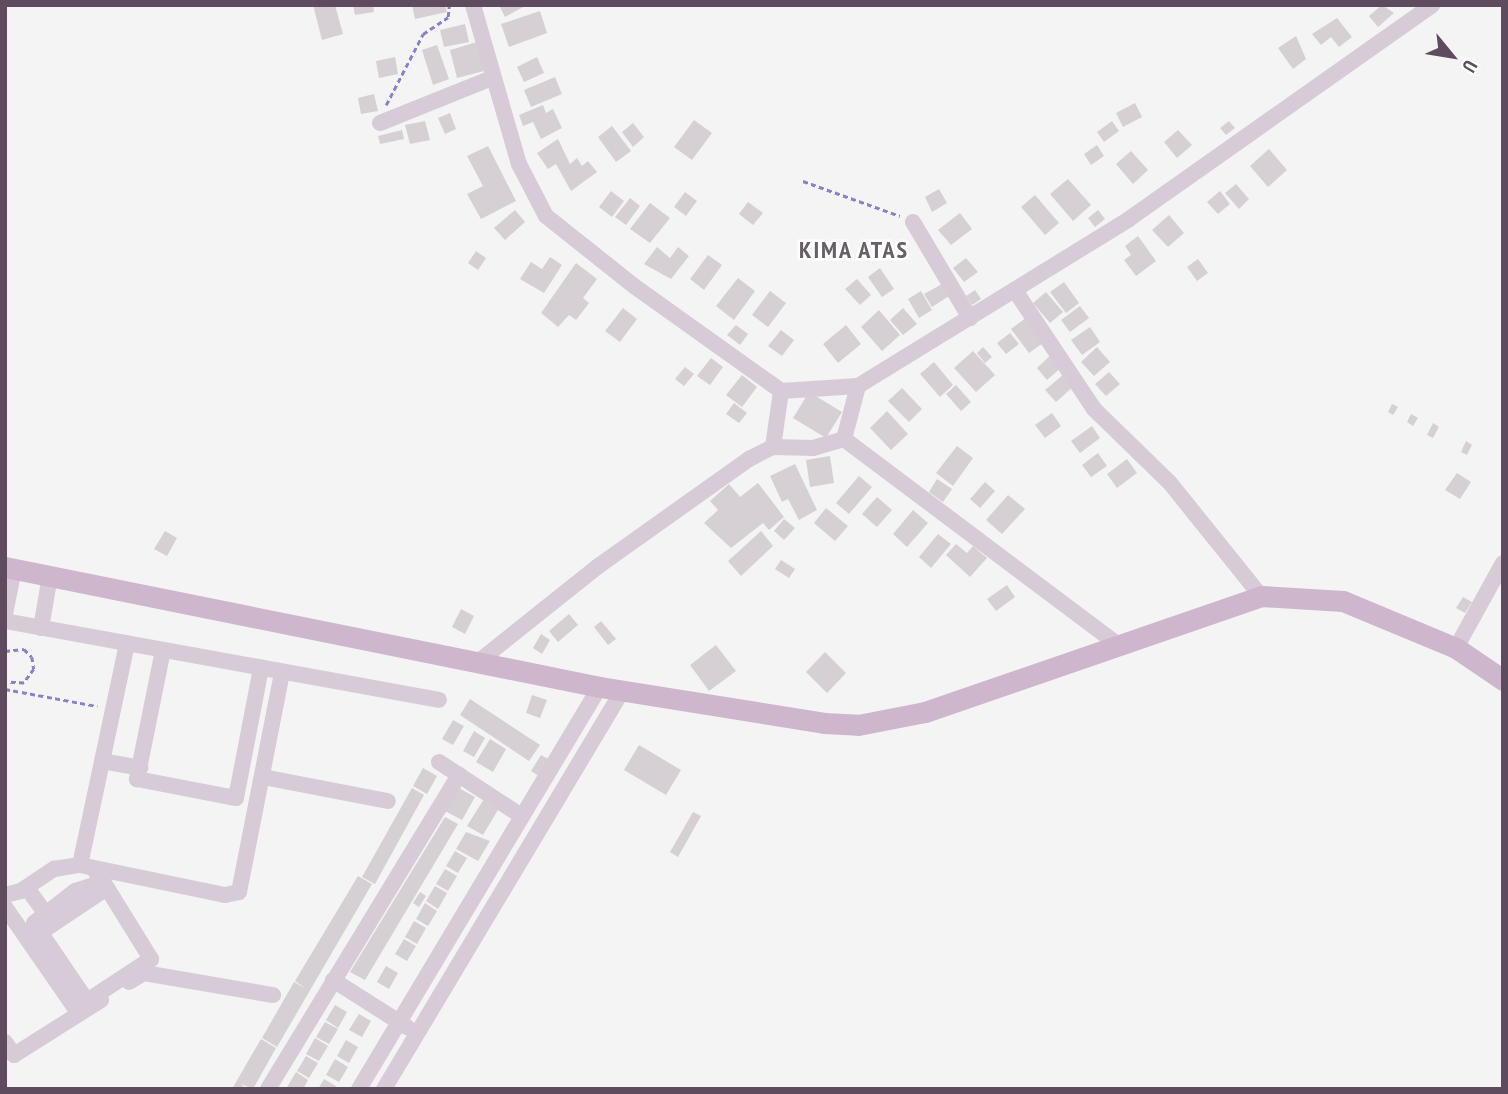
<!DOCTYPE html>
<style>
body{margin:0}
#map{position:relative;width:1508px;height:1094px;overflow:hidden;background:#f3f4f3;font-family:"PT Sans Narrow",sans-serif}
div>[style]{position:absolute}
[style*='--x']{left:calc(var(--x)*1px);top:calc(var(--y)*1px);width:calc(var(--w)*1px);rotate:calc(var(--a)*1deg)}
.building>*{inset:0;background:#d6d0d5}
.path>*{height:2.5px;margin-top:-1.25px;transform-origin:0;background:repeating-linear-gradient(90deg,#8682c7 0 5px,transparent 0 8.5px)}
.minor>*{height:16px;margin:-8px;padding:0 8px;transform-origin:8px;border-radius:8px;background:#d8cbd8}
.major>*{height:21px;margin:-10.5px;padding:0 10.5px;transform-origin:10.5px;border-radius:10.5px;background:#ceb6cd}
span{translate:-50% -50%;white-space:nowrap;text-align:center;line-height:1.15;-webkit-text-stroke:5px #fff;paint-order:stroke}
.district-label{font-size:24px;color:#676066;font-weight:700;letter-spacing:2px}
.frame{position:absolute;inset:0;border:7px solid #5e4c5e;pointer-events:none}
.north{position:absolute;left:1417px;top:21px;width:70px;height:70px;-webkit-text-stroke:5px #fff;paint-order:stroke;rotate:120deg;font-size:19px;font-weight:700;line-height:28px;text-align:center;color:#5e4c5e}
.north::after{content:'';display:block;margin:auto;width:24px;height:32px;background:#5e4c5e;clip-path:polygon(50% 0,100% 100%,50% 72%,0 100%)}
</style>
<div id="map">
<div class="building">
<div style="clip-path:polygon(313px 5px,335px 5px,343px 34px,322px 40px)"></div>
<div style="clip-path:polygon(353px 5px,373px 5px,374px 12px,355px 15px)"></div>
<div style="clip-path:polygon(412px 5px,445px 5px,447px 12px,415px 19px)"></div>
<div style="clip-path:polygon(499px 5px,527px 5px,505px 17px)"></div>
<div style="clip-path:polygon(1382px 5px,1394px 13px,1378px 27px,1369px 16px)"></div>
<div style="clip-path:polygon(540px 11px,547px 33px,509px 47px,501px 24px)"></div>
<div style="clip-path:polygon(1337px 18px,1352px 37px,1339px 47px,1331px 37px,1321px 45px,1312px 34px)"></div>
<div style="clip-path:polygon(465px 24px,469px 42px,444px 47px,440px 30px)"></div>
<div style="clip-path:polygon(1296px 36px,1306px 59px,1293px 69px,1278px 48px)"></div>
<div style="clip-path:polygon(477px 42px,484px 71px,457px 78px,450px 50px)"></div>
<div style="clip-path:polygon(437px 45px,449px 79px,433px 85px,422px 50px)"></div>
<div style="clip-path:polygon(395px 57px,398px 74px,379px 78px,376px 61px)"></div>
<div style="clip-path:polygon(537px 57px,544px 73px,524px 82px,517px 67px)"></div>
<div style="clip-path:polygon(555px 77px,562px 94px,531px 107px,524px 90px)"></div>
<div style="clip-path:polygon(374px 94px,378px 111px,361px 114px,358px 98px)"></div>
<div style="clip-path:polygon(1135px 103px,1142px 117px,1123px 127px,1116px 113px)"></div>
<div style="clip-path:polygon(543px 105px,546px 113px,553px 109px,562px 128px,541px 139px,533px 122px,523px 126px,519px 115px)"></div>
<div style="clip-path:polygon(450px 113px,456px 129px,445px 134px,438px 118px)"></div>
<div style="clip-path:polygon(694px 120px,712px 133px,692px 160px,674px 147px)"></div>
<div style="clip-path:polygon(425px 121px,430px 140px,410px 144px,405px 125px)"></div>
<div style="clip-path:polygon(1112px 121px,1119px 131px,1104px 142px,1097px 132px)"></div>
<div style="clip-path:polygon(1229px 121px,1235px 128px,1226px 135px,1220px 128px)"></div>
<div style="clip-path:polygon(633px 123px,644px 137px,633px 147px,622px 132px)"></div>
<div style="clip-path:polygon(612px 126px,631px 151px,616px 162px,598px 137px)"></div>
<div style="clip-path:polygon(402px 130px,404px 139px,380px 144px,378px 136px)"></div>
<div style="clip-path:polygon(1178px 130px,1192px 145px,1177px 158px,1164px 142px)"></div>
<div style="clip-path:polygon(558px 139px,570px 164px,577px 158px,582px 166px,588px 161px,597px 172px,571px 191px,556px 164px,548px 169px,537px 153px)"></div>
<div style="clip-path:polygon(1097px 145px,1104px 156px,1091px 165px,1084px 154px)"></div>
<div style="clip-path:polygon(488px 146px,516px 201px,481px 219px,467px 194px,483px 186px,467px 156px)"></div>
<div style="clip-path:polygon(1269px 149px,1287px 170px,1268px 187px,1250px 166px)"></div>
<div style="clip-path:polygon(1131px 151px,1148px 170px,1133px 184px,1116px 164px)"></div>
<div style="clip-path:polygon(1068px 179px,1091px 205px,1073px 221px,1050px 194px)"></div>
<div style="clip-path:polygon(1236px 184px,1249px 199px,1239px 209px,1225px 193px)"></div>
<div style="clip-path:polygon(939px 189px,947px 203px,932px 212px,925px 197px)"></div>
<div style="clip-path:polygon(611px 191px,624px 201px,612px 217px,599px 207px)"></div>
<div style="clip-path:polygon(1220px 191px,1230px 204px,1218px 214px,1207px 202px)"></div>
<div style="clip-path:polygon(685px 192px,697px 201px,686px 216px,674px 207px)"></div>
<div style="clip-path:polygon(1035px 195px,1059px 223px,1045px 235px,1021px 207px)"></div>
<div style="clip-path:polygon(630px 198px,640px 206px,626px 225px,615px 217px)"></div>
<div style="clip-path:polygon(748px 202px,763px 213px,753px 225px,739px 214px)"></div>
<div style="clip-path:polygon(650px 203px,670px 218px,650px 243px,630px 229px)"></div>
<div style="clip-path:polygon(515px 210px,525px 222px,505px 240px,494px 228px)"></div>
<div style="clip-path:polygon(1098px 210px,1105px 219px,1095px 227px,1088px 218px)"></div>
<div style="clip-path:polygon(960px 213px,972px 229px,951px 245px,938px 230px)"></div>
<div style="clip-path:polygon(1169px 215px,1184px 233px,1168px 247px,1152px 230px)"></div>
<div style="clip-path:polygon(1138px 236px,1156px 261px,1136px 276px,1124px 260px,1131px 255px,1125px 246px)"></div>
<div style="clip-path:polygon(657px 247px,670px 258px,678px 247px,689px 256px,671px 279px,644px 264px)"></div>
<div style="clip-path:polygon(476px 251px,486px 258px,478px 270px,468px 263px)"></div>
<div style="clip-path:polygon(708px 255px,722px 265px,704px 290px,690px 279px)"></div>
<div style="clip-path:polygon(550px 257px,562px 265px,544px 293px,520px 279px,531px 262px,542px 269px)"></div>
<div style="clip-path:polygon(966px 258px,978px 272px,964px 282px,953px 268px)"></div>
<div style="clip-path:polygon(1198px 259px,1208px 273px,1197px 281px,1187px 267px)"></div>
<div style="clip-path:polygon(576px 263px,597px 279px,583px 298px,589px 303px,576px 320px,569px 315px,558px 327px,541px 313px)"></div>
<div style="clip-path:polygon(880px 268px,894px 289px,882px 297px,868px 277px)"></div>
<div style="clip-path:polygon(738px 278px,755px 291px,734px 320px,716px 306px)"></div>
<div style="clip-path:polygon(857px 279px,871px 295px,860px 305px,845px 289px)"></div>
<div style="clip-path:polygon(1064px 282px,1079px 303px,1066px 313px,1050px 292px)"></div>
<div style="clip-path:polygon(942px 284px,949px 296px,932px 307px,924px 294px)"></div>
<div style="clip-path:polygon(975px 290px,981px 299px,972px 305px,966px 296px)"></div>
<div style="clip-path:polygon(770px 291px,786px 303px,768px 327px,752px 315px)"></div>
<div style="clip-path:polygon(921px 291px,932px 310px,919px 318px,908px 299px)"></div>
<div style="clip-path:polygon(1046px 292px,1063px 312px,1050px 323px,1033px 303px)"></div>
<div style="clip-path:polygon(1080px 306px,1089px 318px,1070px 332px,1061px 320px)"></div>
<div style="clip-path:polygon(623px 308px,637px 319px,620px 342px,605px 331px)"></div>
<div style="clip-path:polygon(903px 308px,917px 324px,903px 335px,890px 320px)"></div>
<div style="clip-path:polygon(879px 310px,900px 335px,882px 351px,861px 327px)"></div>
<div style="clip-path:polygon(1027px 317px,1046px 341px,1029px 353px,1011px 329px)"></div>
<div style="clip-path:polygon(736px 325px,748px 334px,740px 345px,727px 335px)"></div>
<div style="clip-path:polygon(846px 325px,861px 344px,838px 363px,823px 344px)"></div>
<div style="clip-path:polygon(1090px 327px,1100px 342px,1082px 355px,1071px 340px)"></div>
<div style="clip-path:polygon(781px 330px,794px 340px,782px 356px,768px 346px)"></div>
<div style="clip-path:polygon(1010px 333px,1019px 344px,1006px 354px,997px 343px)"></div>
<div style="clip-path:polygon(983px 347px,992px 357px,985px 363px,977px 353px)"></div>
<div style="clip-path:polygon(1097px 347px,1110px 362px,1094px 376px,1081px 362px)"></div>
<div style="clip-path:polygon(973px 351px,995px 375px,976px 392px,954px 368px)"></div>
<div style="clip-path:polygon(1053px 353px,1064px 365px,1047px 380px,1037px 368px)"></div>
<div style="clip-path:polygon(711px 358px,723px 367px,710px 385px,697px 376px)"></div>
<div style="clip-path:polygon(934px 362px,953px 385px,940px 397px,920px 374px)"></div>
<div style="clip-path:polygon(685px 367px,694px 374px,684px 386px,675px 379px)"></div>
<div style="clip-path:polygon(1109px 372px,1120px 384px,1106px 396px,1095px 384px)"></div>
<div style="clip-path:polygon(1064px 374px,1074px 386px,1056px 402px,1045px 390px)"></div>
<div style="clip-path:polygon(742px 375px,757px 387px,742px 407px,726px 395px)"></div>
<div style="clip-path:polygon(956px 385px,971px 402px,961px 411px,946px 394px)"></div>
<div style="clip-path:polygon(902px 388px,922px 409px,909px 422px,888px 401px)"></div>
<div style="clip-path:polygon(809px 392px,842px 412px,826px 438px,793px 418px)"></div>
<div style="clip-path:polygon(734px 403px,747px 413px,739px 423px,726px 414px)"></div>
<div style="clip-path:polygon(1392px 404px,1398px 407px,1393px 415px,1388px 412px)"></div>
<div style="clip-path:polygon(887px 411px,908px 434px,891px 450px,870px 428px)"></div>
<div style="clip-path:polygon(1052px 413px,1061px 426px,1045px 438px,1035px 425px)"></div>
<div style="clip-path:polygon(1411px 414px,1418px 418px,1413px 426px,1407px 422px)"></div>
<div style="clip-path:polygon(1433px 423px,1439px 427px,1433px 438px,1427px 435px)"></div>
<div style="clip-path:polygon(1092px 426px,1100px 438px,1080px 453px,1071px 441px)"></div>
<div style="clip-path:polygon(1466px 441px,1472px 445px,1467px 455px,1461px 452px)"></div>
<div style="clip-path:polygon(957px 446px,973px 458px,953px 486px,936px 473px)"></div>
<div style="clip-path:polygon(1098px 453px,1107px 466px,1091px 477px,1082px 465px)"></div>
<div style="clip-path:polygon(830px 456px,834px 483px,810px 487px,806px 460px)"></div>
<div style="clip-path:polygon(1127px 459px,1137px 473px,1117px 488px,1107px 474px)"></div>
<div style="clip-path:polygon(795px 464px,817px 510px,799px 520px,788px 499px,782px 502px,770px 476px)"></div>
<div style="clip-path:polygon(1457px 473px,1471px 482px,1460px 499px,1445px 490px)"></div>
<div style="clip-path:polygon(859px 476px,872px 487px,849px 514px,836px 503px)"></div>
<div style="clip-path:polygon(937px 479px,952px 489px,943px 502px,929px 492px)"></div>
<div style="clip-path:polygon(985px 482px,995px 491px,980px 508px,970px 499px)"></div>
<div style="clip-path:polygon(758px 483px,784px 517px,769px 530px,763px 523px,731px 548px,704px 523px,718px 510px,710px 501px,729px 484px,740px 497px)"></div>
<div style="clip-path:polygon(1008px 495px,1025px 509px,1002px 534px,986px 520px)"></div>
<div style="clip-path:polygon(877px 497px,892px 510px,877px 527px,862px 514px)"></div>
<div style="clip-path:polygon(826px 508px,848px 526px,835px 541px,814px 523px)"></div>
<div style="clip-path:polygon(913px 510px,928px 523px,907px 547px,893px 534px)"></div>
<div style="clip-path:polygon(784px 519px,795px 528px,784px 540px,774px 531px)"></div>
<div style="clip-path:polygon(165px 531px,177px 538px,167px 556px,154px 549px)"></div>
<div style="clip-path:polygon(761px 531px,773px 546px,741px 576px,728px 561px)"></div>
<div style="clip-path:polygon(938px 534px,951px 544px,931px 568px,919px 557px)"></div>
<div style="clip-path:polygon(956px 544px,967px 553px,973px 546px,987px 558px,970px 577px,946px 555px)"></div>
<div style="clip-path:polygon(781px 560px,795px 569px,789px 578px,775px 569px)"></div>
<div style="clip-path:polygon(1007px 585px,1015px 597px,996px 611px,987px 599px)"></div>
<div style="clip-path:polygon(1463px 597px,1472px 602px,1465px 613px,1456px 608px)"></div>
<div style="clip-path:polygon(461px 609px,474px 616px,465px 634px,452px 627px)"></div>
<div style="clip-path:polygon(569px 614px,578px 625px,558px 642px,549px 631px)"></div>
<div style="clip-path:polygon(601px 621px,616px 639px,608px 645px,594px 627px)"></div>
<div style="clip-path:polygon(541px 634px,550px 640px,542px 654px,533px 648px)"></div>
<div style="clip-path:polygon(716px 645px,736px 671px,709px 691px,690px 665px)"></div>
<div style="clip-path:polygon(825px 652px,846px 673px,827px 693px,806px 672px)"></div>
<div style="clip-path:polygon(532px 695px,547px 700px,540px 718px,526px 713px)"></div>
<div style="clip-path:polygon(470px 699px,540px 745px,529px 761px,460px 715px)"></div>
<div style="clip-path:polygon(453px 720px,464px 726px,453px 745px,442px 739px)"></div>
<div style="clip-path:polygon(474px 731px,485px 738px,474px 757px,463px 751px)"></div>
<div style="clip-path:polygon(490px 739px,506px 749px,493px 772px,476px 762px)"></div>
<div style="clip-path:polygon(639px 745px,681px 770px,666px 795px,624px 770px)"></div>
<div style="clip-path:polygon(541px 755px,552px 761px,542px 778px,531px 771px)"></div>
<div style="clip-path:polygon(423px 768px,437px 776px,427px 794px,413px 786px)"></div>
<div style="clip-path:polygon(412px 788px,424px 795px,375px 884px,362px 877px)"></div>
<div style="clip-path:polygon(459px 788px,475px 797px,462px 820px,445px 811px)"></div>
<div style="clip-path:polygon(484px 799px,499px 808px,483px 835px,467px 826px)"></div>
<div style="clip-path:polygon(693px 812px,701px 816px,678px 857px,670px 852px)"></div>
<div style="clip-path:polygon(445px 817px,458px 824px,365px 980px,350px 972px)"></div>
<div style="clip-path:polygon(466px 832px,490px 841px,478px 861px,456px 849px)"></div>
<div style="clip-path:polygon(455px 851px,467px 858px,458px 873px,446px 866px)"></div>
<div style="clip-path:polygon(445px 869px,457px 876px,448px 891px,436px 884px)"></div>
<div style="clip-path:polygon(358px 876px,372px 884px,277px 1047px,262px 1038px,294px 982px,305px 988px,295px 981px)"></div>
<div style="clip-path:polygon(435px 886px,447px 893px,438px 909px,426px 901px)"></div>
<div style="clip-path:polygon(420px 892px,426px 896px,419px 907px,413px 903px)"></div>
<div style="clip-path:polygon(425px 903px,437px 911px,428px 926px,416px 919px)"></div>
<div style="clip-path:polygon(414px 921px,426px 928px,417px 944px,405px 937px)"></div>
<div style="clip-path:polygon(404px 939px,416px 946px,407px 961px,395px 954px)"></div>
<div style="clip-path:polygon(386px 966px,398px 973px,389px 989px,377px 982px)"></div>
<div style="clip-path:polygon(335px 1005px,347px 1012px,338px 1028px,326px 1020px)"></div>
<div style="clip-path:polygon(359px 1014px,371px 1021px,362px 1037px,349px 1030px)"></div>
<div style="clip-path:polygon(325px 1022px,338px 1029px,329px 1044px,316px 1037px)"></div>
<div style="clip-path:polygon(315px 1038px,328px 1046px,319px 1061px,306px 1054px)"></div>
<div style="clip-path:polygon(261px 1039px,276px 1048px,253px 1089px,241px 1084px,246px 1089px,232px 1089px)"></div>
<div style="clip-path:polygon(346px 1040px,358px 1047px,349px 1063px,337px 1056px)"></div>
<div style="clip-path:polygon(306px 1056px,318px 1063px,309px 1078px,297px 1071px)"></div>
<div style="clip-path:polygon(335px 1059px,348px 1067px,339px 1082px,326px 1075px)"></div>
<div style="clip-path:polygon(296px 1072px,308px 1080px,303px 1089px,286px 1089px)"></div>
<div style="clip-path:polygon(324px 1079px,336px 1086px,335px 1089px,318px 1089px)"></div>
</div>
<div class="path">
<div style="--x:386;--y:105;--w:80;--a:-62.5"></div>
<div style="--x:423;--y:34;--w:30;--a:-34"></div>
<div style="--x:448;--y:17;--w:12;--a:-85"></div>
<div style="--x:803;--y:181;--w:103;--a:19.8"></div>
<div style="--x:5;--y:651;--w:19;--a:-6"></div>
<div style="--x:24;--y:649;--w:11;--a:45"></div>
<div style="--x:32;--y:657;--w:12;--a:81"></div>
<div style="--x:34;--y:669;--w:17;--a:126"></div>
<div style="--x:24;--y:683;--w:19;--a:-177"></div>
<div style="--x:5;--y:689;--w:94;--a:10.5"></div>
</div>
<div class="minor">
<div style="--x:473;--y:5;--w:166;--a:73.9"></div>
<div style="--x:519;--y:164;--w:59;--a:62.6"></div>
<div style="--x:546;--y:216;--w:112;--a:38.5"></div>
<div style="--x:634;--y:286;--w:181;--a:35.5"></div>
<div style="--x:781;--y:391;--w:57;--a:98.1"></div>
<div style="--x:380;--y:123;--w:121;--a:-21.9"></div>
<div style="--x:913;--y:222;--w:112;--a:59.3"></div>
<div style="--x:1016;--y:292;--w:141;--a:56.3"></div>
<div style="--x:1094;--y:409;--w:106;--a:44.2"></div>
<div style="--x:1170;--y:483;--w:145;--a:51.2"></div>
<div style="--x:781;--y:391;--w:77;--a:-3.7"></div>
<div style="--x:844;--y:439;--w:340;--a:36.9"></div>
<div style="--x:5;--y:614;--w:46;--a:-78.7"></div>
<div style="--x:5;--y:621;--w:441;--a:10.3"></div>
<div style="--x:41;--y:628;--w:53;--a:-80.2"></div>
<div style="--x:1456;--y:648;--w:97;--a:-61.1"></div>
<div style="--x:163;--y:650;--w:132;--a:101.4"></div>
<div style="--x:137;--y:779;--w:101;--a:10.9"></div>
<div style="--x:236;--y:798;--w:132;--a:-79.1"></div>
<div style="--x:478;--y:662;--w:152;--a:-38.6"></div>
<div style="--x:597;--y:567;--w:186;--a:-35.4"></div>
<div style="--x:749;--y:459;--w:27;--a:-27"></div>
<div style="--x:773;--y:447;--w:40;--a:1.4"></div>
<div style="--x:813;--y:448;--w:32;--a:-16"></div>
<div style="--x:844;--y:439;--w:55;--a:-75.2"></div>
<div style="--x:858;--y:386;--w:318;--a:-31.6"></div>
<div style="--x:1129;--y:219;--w:371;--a:-35.2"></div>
<div style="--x:102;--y:761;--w:39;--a:10"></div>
<div style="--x:439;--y:762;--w:97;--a:33.2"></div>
<div style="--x:263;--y:777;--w:127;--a:10.9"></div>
<div style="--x:80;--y:865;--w:148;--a:11.7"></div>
<div style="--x:225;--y:895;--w:14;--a:-12"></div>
<div style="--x:239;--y:892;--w:224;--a:-78.9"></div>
<div style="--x:93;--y:868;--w:17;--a:54"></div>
<div style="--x:103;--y:882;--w:7;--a:56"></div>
<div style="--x:107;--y:888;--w:84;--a:58.2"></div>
<div style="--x:151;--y:959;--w:77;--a:146.7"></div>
<div style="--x:87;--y:1001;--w:94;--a:-124.2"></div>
<div style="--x:34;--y:923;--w:52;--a:-38"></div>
<div style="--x:75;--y:891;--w:29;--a:-18"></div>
<div style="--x:27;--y:888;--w:32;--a:54"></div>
<div style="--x:5;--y:895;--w:16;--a:-14"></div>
<div style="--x:21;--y:891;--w:40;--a:-34"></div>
<div style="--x:54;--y:869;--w:26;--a:-9"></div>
<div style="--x:80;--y:865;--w:227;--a:-78"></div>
<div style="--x:5;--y:907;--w:130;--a:55.3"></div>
<div style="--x:41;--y:932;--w:79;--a:-33.7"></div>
<div style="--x:333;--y:980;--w:88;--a:32.4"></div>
<div style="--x:129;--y:982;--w:17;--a:-31"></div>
<div style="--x:144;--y:973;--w:131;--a:9.7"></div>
<div style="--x:5;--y:1042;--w:16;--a:55"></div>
<div style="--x:14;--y:1055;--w:103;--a:-32.3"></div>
<div style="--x:268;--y:1089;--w:368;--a:-58.7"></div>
<div style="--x:359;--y:1089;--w:469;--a:-59.1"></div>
<div style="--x:384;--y:1089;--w:465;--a:-59.1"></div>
</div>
<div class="major">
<div style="--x:5;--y:567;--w:607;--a:11.4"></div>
<div style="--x:600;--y:687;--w:227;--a:9.1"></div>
<div style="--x:824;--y:723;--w:34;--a:3"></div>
<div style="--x:858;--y:725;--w:68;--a:-11"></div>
<div style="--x:925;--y:712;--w:355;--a:-19"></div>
<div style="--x:1261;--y:596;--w:82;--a:3.5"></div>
<div style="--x:1343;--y:601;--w:122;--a:22.6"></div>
<div style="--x:1456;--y:648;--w:57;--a:34.2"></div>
</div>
<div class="district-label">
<span style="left:854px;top:250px">KIMA ATAS</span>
</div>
<div class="frame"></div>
<div class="north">U</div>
</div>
